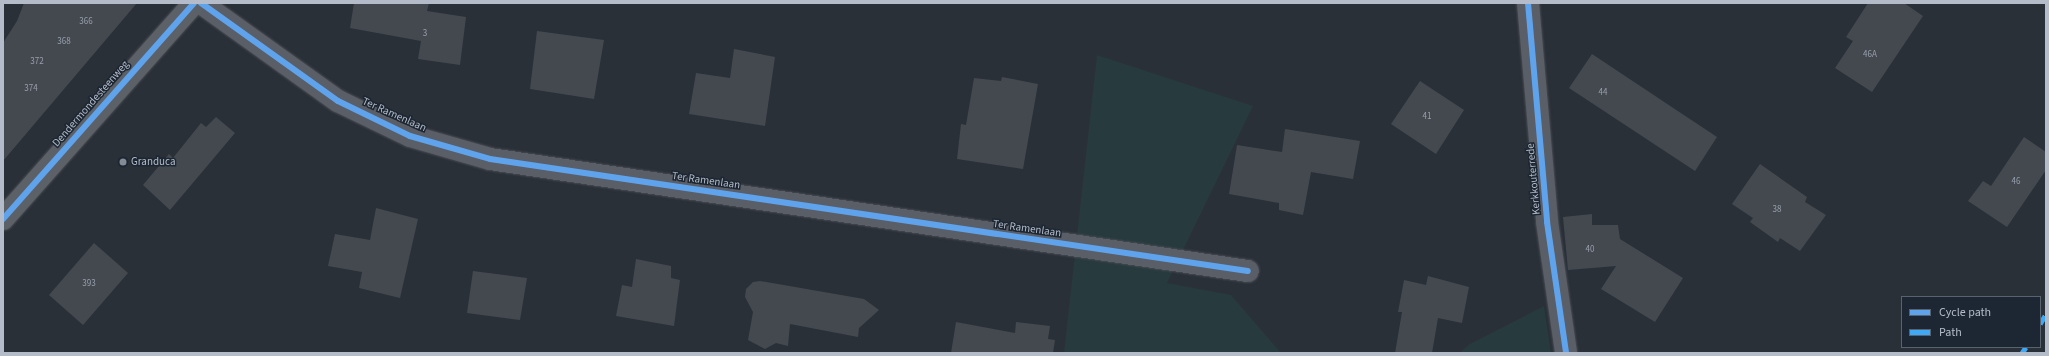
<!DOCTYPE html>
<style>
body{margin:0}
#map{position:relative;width:2049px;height:356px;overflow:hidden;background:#2a3038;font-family:"Source Sans 3",sans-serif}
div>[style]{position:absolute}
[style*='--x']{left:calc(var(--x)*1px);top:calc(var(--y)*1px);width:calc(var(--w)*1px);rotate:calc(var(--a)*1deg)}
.green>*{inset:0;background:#273a3e}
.building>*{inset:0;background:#444950}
.roads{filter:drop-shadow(0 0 1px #484c53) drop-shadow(0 0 1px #484c53)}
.minor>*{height:22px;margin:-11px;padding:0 11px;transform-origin:11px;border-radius:11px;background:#5a5e66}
.major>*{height:22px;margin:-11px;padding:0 11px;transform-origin:11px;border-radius:11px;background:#5c6168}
.quiet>*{height:5px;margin-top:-2.5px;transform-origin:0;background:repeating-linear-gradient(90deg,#3fa9f5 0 10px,transparent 0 15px)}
.cycleway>*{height:6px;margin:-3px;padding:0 3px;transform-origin:3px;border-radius:3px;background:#60a3ed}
.dots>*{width:11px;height:11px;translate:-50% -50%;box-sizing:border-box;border:2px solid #1d2633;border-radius:50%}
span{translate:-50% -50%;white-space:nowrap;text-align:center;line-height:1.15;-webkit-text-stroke:3px #1d2633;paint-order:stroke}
.number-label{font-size:9px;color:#989fab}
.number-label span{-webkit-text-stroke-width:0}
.street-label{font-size:11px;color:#b4bcc9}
.poi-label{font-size:11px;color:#b4bcc9}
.left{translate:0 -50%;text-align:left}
.frame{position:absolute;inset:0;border:4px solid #b4bcc9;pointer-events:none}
.legend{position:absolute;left:1901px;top:296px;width:140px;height:52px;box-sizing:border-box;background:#1d2633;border:1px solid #59626f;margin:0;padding:5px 7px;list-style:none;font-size:12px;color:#b4bcc9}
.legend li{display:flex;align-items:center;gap:8px;height:20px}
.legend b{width:20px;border:1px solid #59626f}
</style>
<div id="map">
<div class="green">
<div style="clip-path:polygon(1097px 55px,1253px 106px,1167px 283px,1231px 295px,1281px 353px,1064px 353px)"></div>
<div style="clip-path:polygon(1544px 306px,1551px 353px,1459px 353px,1470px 344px)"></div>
</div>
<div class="building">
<div style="clip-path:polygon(24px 3px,137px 3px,3px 161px,3px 43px,17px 21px)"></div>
<div style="clip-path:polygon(354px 3px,429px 3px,427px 11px,466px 17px,460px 65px,418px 59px,421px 41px,350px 28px)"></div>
<div style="clip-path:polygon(1868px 3px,1904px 3px,1923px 16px,1872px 92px,1835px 68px,1853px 41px,1846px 37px)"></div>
<div style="clip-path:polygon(537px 31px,604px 40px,594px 99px,530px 89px)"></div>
<div style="clip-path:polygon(734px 49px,775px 57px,765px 126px,689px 114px,696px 73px,730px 78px)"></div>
<div style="clip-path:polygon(1592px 54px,1717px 137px,1695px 171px,1569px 88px)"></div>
<div style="clip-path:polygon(1002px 77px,1038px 84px,1023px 169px,957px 159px,961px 124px,966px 125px,974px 78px,1001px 81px)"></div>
<div style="clip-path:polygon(1420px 81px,1464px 110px,1436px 154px,1391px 124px)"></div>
<div style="clip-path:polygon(216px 117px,235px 133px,170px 210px,143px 185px,169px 154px,173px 158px,201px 123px,206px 127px)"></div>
<div style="clip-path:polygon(1285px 129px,1360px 141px,1353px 179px,1311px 172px,1303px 215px,1279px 210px,1279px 203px,1229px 194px,1237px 145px,1282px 152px)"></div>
<div style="clip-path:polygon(2024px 137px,2046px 152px,2046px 170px,2007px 227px,1968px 201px,1983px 181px,1991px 186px)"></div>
<div style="clip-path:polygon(1760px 164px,1807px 197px,1805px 202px,1826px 215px,1800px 251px,1780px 238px,1778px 242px,1750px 222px,1753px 218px,1732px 204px)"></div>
<div style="clip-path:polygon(376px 208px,418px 219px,400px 298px,359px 288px,362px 272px,328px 266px,335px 234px,370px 240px)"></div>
<div style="clip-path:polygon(1592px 214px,1592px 225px,1618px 225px,1620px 239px,1683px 278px,1655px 322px,1601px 289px,1616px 266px,1568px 270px,1563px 217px)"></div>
<div style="clip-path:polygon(94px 243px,128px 273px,83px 325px,49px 295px)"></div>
<div style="clip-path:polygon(636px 259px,671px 266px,671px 278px,680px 280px,674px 326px,616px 316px,622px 285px,632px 287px)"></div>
<div style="clip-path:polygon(473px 271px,527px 278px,520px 320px,467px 313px)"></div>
<div style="clip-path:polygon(1428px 276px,1469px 287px,1462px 323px,1438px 318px,1432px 353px,1395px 353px,1402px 312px,1398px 312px,1404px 280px,1426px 285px)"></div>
<div style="clip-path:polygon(760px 281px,864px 299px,879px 310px,859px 328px,858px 337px,790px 324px,788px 346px,776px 343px,765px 349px,748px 340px,753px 312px,745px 297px,746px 289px,753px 282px)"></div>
<div style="clip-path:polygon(956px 322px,1015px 333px,1016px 322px,1050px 326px,1048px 339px,1055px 340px,1053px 353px,951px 353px)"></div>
</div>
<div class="roads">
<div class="minor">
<div style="--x:201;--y:3;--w:168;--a:35.6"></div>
<div style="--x:338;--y:101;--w:80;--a:25.9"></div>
<div style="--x:410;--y:136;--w:83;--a:16"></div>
<div style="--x:490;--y:159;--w:766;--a:8.41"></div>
<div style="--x:1528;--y:3;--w:220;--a:85"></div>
<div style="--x:1547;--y:222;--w:132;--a:81.7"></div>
</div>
<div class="major">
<div style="--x:3;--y:219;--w:288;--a:-48.5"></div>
</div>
</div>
<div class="quiet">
<div style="--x:2040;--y:324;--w:12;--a:-59"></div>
<div style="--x:2022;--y:353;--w:7;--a:-56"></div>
</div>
<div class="cycleway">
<div style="--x:201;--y:3;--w:168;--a:35.6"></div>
<div style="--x:338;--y:101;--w:80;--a:25.9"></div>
<div style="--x:410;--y:136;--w:83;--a:16"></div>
<div style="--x:490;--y:159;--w:766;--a:8.41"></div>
<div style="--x:1528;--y:3;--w:220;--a:85"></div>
<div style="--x:1547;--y:222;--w:132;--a:81.7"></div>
<div style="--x:3;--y:219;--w:288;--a:-48.5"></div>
</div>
<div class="dots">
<div style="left:123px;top:162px;background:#848b96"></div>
</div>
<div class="number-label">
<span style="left:86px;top:22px">366</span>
<span style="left:425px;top:34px">3</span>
<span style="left:64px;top:42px">368</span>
<span style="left:1870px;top:55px">46A</span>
<span style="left:37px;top:62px">372</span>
<span style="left:31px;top:89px">374</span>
<span style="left:1603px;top:93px">44</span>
<span style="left:1427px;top:117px">41</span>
<span style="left:2016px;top:182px">46</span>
<span style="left:1777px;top:210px">38</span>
<span style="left:1590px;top:250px">40</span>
<span style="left:89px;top:284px">393</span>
</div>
<div class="street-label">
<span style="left:91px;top:104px;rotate:-49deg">Dendermondesteenweg</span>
<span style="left:394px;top:115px;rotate:24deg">Ter Ramenlaan</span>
<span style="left:1534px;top:179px;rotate:-95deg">Kerkkouterrede</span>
<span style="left:706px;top:181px;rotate:8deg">Ter Ramenlaan</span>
<span style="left:1027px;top:229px;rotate:8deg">Ter Ramenlaan</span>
</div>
<div class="poi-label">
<span class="left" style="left:131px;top:162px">Granduca</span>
</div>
<div class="frame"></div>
<ul class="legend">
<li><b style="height:5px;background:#60a3ed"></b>Cycle path</li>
<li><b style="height:5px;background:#3fa9f5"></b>Path</li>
</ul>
</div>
